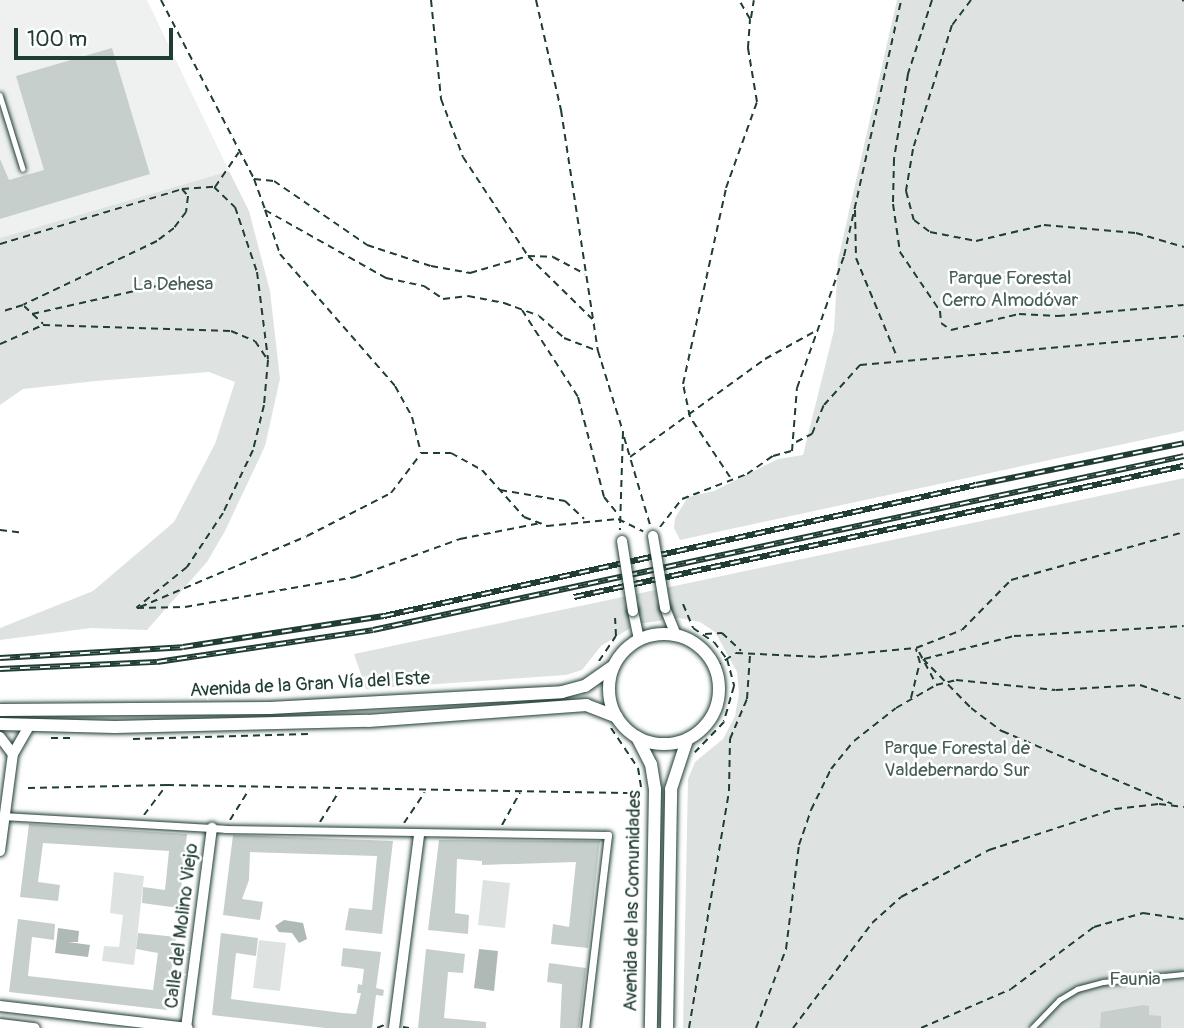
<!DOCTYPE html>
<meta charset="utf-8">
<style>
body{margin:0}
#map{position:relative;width:1184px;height:1028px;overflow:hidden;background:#fff;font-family:Pangolin,sans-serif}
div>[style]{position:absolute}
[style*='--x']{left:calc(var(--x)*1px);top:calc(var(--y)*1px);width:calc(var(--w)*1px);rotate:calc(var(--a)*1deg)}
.built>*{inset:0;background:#eef1f0}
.green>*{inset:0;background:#dee3e2}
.water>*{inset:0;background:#afbab7}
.building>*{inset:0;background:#c7cfcc}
.path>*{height:2px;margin-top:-1px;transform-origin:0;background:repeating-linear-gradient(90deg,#1f3d34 0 7px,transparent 0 12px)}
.roads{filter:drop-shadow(0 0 2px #1f3d34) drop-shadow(0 0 2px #1f3d34)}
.service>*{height:4.5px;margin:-2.25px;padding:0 2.25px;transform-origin:2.25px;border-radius:2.25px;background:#fff}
.pedestrian>*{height:7px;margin:-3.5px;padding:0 3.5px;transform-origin:3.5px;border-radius:3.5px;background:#fff}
.minor>*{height:10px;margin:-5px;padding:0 5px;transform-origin:5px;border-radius:5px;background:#fff}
.tertiary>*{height:12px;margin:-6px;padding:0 6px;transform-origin:6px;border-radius:6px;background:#fff}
.tertiary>.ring{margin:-6px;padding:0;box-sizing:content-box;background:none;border:12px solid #fff;border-radius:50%}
.rail>*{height:6px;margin-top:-3px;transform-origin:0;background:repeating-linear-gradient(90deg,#fff 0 10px,#1f3d34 0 20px);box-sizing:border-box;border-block:2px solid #1f3d34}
.bridges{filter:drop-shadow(0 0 2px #1f3d34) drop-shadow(0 0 2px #1f3d34)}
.minor-bridge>*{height:10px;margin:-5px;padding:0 5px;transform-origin:5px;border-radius:5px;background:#fff}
span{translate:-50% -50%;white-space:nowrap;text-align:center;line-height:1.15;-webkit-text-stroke:5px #fff;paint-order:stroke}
.park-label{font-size:19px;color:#455e57}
.street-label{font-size:19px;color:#1f3d34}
.scale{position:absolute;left:14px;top:28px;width:159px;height:32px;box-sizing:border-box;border:4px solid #1f3d34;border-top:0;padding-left:9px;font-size:21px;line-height:24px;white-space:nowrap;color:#1f3d34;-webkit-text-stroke:5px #fff;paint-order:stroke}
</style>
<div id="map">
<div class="built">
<div style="clip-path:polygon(0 0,147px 0,229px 171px,0 238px)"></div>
</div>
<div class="green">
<div style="clip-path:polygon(897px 0,1184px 0,1184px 431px,680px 540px,674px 528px,675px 518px,688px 497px,714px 491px,778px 459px,803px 455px,834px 330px,838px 260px)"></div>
<div style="clip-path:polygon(229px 171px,249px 211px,270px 291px,280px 379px,265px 446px,225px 531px,207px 562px,147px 630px,91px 628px,0 640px,0 628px,93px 591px,174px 522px,215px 444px,235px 382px,209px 372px,96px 381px,23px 389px,0 405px,0 238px)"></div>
<div style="clip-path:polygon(1184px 478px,1184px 1028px,683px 1028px,688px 779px,695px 762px,723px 739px,735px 716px,739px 693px,737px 672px,715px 632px,700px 622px,679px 618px,637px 624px,601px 646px,582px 670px,566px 675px,366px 689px,354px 654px)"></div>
<div style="clip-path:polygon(114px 872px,144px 876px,134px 965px,102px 961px,104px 946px,119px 947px,123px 915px,110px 913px)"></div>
<div style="clip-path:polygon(483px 880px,510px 883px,505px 928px,478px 925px)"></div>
<div style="clip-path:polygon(259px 940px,286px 943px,280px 991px,253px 988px)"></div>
</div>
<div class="water">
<div style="clip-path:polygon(284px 920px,303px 923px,307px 939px,299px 943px,292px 933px,279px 932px,275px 926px)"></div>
<div style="clip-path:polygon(58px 928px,79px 931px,78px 942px,68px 942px,90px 945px,88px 957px,55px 953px)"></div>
<div style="clip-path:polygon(479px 949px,498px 951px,494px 991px,474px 988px)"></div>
</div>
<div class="building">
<div style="clip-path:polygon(112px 48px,150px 174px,0 219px,0 159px,9px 180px,44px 170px,16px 76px)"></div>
<div style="clip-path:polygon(29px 824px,187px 834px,179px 908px,142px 903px,143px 887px,165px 890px,169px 851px,43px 843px,38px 882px,60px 885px,58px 901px,20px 897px)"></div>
<div style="clip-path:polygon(233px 835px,393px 841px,382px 934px,345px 930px,349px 908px,372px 910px,377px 856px,250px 852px,249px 880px,242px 899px,263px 902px,260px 920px,223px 915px)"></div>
<div style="clip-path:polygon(439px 840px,600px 841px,588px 948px,551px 944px,553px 924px,569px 927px,576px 862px,482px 865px,482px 861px,457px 859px,455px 913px,469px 915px,468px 934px,428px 930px)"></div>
<div style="clip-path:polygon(18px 919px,55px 924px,54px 940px,32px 937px,28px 976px,153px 990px,158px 953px,136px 949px,138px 933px,176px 937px,167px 1010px,9px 992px)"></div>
<div style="clip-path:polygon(221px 933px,258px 938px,256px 956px,236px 953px,231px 999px,343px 1013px,356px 1014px,361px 993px,357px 993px,358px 984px,362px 985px,364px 969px,341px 966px,343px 948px,381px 952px,376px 988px,384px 990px,383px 996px,376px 995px,372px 1028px,325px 1028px,212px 1015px)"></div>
<div style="clip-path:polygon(426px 949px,465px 954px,463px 973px,448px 972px,444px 1018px,486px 1022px,486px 1028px,418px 1028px)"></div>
<div style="clip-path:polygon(549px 963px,586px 968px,579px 1028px,560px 1028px,562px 984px,547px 982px)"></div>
<div style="clip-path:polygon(1143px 1005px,1149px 1006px,1149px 1015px,1161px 1016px,1161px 1028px,1100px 1028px,1101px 1012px)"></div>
</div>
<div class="path">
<div style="--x:161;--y:0;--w:202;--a:62.5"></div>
<div style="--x:254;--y:179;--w:33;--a:70"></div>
<div style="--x:265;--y:210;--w:139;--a:29.3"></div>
<div style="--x:386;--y:278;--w:39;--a:12"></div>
<div style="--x:424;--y:286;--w:23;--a:34"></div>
<div style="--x:443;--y:299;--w:25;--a:-7"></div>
<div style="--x:468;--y:296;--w:37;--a:11"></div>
<div style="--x:504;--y:303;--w:37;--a:20"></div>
<div style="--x:539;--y:316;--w:33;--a:41"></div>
<div style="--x:564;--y:338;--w:36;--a:21"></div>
<div style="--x:431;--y:0;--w:100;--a:84.2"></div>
<div style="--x:441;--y:99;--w:62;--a:69.2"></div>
<div style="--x:463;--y:157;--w:118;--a:56.7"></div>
<div style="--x:528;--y:256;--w:90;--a:44.5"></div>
<div style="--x:536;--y:0;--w:113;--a:77.2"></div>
<div style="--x:561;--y:110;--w:244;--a:81.3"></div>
<div style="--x:598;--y:351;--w:85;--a:72.8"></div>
<div style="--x:623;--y:432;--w:98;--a:91.8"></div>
<div style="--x:932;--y:0;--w:78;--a:108"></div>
<div style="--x:908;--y:74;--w:86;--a:99.4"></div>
<div style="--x:894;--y:159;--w:45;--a:91.3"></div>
<div style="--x:893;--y:204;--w:49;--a:81.7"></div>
<div style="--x:900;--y:252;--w:71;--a:55.9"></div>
<div style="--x:940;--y:311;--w:12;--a:85"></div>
<div style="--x:941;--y:323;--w:12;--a:35"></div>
<div style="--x:951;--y:330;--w:70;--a:-13.2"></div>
<div style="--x:1019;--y:314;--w:39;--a:3"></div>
<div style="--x:1058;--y:316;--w:126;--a:-5"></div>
<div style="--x:971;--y:0;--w:31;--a:127"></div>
<div style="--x:952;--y:25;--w:130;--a:107.5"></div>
<div style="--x:913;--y:149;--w:43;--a:99.5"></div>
<div style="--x:906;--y:191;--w:30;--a:75"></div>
<div style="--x:914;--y:220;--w:20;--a:37"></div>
<div style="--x:930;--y:232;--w:47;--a:11.1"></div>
<div style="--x:976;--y:241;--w:70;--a:-13.2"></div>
<div style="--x:1044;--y:225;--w:92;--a:5"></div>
<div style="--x:1136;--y:233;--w:50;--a:16.3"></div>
<div style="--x:1182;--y:0;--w:2;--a:27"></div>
<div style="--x:751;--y:18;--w:18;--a:-81"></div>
<div style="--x:254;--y:179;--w:20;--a:6"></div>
<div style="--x:274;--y:181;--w:113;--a:34.5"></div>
<div style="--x:367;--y:245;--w:67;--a:18.2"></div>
<div style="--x:431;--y:266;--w:40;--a:10"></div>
<div style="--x:470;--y:273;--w:60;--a:-16.3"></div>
<div style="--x:528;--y:256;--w:25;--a:2"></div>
<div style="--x:553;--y:257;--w:36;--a:28"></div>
<div style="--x:215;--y:187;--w:42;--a:-55.6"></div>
<div style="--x:182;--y:189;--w:32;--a:-4"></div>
<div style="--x:214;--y:187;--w:29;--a:44"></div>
<div style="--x:235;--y:207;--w:69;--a:71.3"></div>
<div style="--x:257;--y:272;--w:88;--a:82.8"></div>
<div style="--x:265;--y:210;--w:46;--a:71.2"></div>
<div style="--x:280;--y:254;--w:175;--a:48.9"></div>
<div style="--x:395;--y:386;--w:35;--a:61"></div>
<div style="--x:412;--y:417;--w:37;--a:76"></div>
<div style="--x:421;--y:453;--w:30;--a:0"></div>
<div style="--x:451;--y:453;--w:35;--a:29"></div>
<div style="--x:482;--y:470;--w:63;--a:48.2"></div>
<div style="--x:524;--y:517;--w:25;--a:21"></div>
<div style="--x:547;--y:526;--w:71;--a:-5.6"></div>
<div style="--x:618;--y:519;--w:28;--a:26"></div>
<div style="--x:855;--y:210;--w:48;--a:88.8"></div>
<div style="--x:856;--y:258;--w:107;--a:67.5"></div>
<div style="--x:0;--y:244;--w:190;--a:-16.8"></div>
<div style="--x:182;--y:189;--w:9;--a:49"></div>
<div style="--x:188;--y:196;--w:16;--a:97"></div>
<div style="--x:186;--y:212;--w:20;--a:127"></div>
<div style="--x:174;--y:228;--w:21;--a:143"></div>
<div style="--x:157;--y:241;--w:148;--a:154.5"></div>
<div style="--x:23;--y:305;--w:24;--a:163"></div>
<div style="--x:24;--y:306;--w:26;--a:43"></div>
<div style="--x:522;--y:310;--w:103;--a:57.2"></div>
<div style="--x:578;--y:397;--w:103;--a:75.4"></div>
<div style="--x:604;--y:497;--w:22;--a:51"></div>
<div style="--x:32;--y:314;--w:152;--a:-12.6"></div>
<div style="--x:0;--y:344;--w:47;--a:-23.8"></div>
<div style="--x:43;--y:325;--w:188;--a:1.8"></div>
<div style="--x:231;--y:331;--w:26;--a:23"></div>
<div style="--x:255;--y:341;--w:23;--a:56"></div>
<div style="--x:268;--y:360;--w:45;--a:95.1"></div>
<div style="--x:264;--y:405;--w:46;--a:103.7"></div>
<div style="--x:253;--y:450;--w:70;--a:115.5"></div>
<div style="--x:223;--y:513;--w:65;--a:123.7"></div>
<div style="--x:187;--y:567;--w:65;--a:141.2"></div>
<div style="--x:624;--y:437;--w:92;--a:73.5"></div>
<div style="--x:796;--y:442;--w:18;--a:-27"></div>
<div style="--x:812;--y:434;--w:31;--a:-68"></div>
<div style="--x:824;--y:405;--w:54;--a:-48"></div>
<div style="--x:860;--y:365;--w:325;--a:-5.1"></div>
<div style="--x:630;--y:457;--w:167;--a:-36"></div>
<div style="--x:765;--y:359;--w:56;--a:-28.9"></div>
<div style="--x:730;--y:477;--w:72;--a:-123.7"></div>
<div style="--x:690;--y:417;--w:34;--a:-102"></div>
<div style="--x:683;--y:384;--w:201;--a:-77.6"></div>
<div style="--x:726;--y:188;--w:91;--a:-70.2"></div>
<div style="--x:757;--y:102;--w:55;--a:-99.5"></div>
<div style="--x:748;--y:48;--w:29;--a:-86"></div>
<div style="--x:750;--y:19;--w:22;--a:-120"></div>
<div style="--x:500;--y:490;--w:66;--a:9.6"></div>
<div style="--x:565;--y:501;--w:26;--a:43"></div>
<div style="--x:660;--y:527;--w:36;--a:-52"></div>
<div style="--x:682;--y:499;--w:70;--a:-21"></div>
<div style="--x:747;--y:474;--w:32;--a:-35"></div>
<div style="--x:773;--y:456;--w:20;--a:-15"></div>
<div style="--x:792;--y:451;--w:63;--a:-85.5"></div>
<div style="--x:797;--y:388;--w:140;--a:-70.4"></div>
<div style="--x:844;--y:256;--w:262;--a:-77.4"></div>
<div style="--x:0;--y:530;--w:23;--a:7"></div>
<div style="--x:683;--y:604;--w:26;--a:67"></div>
<div style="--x:693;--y:628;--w:25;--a:34"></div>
<div style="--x:714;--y:642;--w:21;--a:53"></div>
<div style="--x:727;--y:659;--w:28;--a:75"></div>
<div style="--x:734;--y:686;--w:37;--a:106"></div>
<div style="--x:724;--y:722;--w:42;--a:134"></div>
<div style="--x:140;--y:607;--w:181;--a:-23"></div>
<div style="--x:307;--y:536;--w:94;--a:-27.1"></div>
<div style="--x:391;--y:493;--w:48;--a:-52.7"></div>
<div style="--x:137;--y:608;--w:48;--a:-1.2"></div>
<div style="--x:185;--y:607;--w:173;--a:-10"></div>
<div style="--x:355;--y:577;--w:112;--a:-19.9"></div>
<div style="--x:460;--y:539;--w:82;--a:-11.3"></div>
<div style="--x:705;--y:634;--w:17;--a:-3"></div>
<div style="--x:722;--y:633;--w:26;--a:43"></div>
<div style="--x:919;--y:652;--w:36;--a:62"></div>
<div style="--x:923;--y:659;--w:69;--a:45.6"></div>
<div style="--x:971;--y:708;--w:39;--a:37"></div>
<div style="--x:1002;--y:731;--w:185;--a:23.2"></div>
<div style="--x:924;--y:659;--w:93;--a:-14.3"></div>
<div style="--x:1014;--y:636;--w:170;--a:-3.4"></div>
<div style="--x:599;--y:661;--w:30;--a:-56"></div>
<div style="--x:616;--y:636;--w:18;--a:-93"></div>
<div style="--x:715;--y:667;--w:25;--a:-34"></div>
<div style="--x:736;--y:653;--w:84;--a:2.7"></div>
<div style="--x:820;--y:657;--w:96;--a:-5.4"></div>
<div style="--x:916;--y:648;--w:49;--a:-21.4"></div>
<div style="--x:962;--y:630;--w:70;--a:-45.6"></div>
<div style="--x:1011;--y:580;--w:180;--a:-15.5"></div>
<div style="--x:911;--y:698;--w:36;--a:-76"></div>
<div style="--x:920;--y:663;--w:15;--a:-106"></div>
<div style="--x:611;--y:728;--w:48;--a:56"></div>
<div style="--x:638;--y:768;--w:20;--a:81"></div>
<div style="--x:51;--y:738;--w:24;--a:0"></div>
<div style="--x:133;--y:739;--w:175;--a:-1.6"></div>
<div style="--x:28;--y:788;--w:139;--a:-1.2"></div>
<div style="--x:167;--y:785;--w:474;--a:1"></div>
<div style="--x:144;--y:815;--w:36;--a:-53"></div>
<div style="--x:230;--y:820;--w:36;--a:-58"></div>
<div style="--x:320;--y:822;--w:36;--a:-58"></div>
<div style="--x:404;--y:823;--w:37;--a:-56"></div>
<div style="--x:502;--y:825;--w:37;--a:-61"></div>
<div style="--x:403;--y:1027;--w:6;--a:9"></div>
<div style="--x:377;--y:1028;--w:8;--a:-23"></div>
<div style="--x:689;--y:1028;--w:240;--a:-80.4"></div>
<div style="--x:729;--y:791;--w:52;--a:-88.9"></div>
<div style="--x:730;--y:739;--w:43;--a:-67"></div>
<div style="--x:747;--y:699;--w:44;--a:-86.1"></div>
<div style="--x:756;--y:1028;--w:85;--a:-69.2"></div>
<div style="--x:786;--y:949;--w:105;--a:-82.9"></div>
<div style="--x:799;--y:845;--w:37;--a:-71"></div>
<div style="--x:811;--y:810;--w:46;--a:-64"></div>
<div style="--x:831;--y:769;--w:36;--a:-51"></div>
<div style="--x:854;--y:741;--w:53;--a:-38.2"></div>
<div style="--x:896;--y:708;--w:46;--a:-29.9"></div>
<div style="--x:936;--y:685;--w:21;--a:-14"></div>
<div style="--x:956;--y:680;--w:100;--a:5.7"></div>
<div style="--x:1056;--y:690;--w:84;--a:-3.4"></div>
<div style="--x:1140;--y:685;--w:46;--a:18.8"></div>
<div style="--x:793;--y:1028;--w:131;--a:-53"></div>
<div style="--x:872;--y:923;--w:39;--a:-42"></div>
<div style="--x:901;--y:897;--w:100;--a:-28.1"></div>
<div style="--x:989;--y:850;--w:133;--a:-18"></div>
<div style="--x:1115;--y:809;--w:44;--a:-6.5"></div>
<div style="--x:1159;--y:804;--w:25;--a:7"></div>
<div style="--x:921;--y:1028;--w:98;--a:-23.4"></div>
<div style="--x:1011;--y:989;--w:104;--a:-36.8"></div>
<div style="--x:1094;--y:927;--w:51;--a:-15.9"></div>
<div style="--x:1143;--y:913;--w:41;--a:8.3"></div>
</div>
<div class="roads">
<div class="service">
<div style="--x:0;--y:95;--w:77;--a:72.7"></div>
<div style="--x:1032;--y:1028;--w:39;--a:-46"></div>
<div style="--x:1059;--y:1000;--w:21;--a:-31"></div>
<div style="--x:1077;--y:989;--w:27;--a:-15"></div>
<div style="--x:1103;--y:982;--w:81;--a:-5.6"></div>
</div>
<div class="pedestrian">
<div style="--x:2;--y:816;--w:223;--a:3.3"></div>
<div style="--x:225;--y:829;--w:383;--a:0.9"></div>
<div style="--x:608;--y:835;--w:194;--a:96.8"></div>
</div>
<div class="minor">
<div style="--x:665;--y:608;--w:29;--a:68"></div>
<div style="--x:633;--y:611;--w:30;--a:78"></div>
<div style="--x:0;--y:737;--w:21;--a:53"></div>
<div style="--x:0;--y:851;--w:98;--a:-82.4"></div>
<div style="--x:13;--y:754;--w:34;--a:-60"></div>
<div style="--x:0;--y:1006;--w:189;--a:6.7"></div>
<div style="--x:0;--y:1024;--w:35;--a:7"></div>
<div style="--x:186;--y:1028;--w:202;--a:-82.6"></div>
<div style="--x:394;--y:1028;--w:195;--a:-82.6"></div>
</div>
<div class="tertiary">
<div class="ring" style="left:609px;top:634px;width:98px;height:98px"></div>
<div style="--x:0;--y:710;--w:270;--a:-0.4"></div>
<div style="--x:270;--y:708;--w:292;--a:-3.1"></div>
<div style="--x:562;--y:692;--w:24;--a:-15"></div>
<div style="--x:585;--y:686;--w:35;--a:-35"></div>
<div style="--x:0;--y:724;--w:115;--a:1.5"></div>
<div style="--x:115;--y:727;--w:253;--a:-1.4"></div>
<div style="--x:368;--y:721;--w:219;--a:-4.2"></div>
<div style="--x:586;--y:705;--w:33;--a:21"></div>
<div style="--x:637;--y:737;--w:30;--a:63"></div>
<div style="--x:651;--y:764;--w:25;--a:81"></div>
<div style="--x:655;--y:789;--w:239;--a:91"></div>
<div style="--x:667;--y:1028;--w:239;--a:-89"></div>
<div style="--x:671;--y:789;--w:52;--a:-71.9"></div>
</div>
</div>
<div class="rail">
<div style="--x:574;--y:597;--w:623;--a:-12.14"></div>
<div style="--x:0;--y:658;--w:183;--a:-3.4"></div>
<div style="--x:183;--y:647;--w:203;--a:-8.8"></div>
<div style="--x:384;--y:616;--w:606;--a:-12.48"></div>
<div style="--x:976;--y:485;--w:212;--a:-11.4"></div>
<div style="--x:0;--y:669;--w:157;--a:-2.6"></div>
<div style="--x:157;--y:662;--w:218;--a:-8.4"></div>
<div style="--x:373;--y:630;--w:829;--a:-12.11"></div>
</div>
<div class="bridges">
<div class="minor-bridge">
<div style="--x:653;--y:536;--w:73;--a:80.5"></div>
<div style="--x:622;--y:541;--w:71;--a:81.1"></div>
</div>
</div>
<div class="park-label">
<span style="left:1010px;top:290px">Parque Forestal<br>Cerro Almodóvar</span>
<span style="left:173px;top:285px">La Dehesa</span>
<span style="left:957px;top:760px">Parque Forestal de<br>Valdebernardo Sur</span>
<span style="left:1135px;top:980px">Faunia</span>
</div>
<div class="street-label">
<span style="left:310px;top:685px;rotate:-3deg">Avenida de la Gran Vía del Este</span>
<span style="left:633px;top:901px;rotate:-89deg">Avenida de las Comunidades</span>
<span style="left:182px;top:926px;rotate:-83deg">Calle del Molino Viejo</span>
</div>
<div class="scale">100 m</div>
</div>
